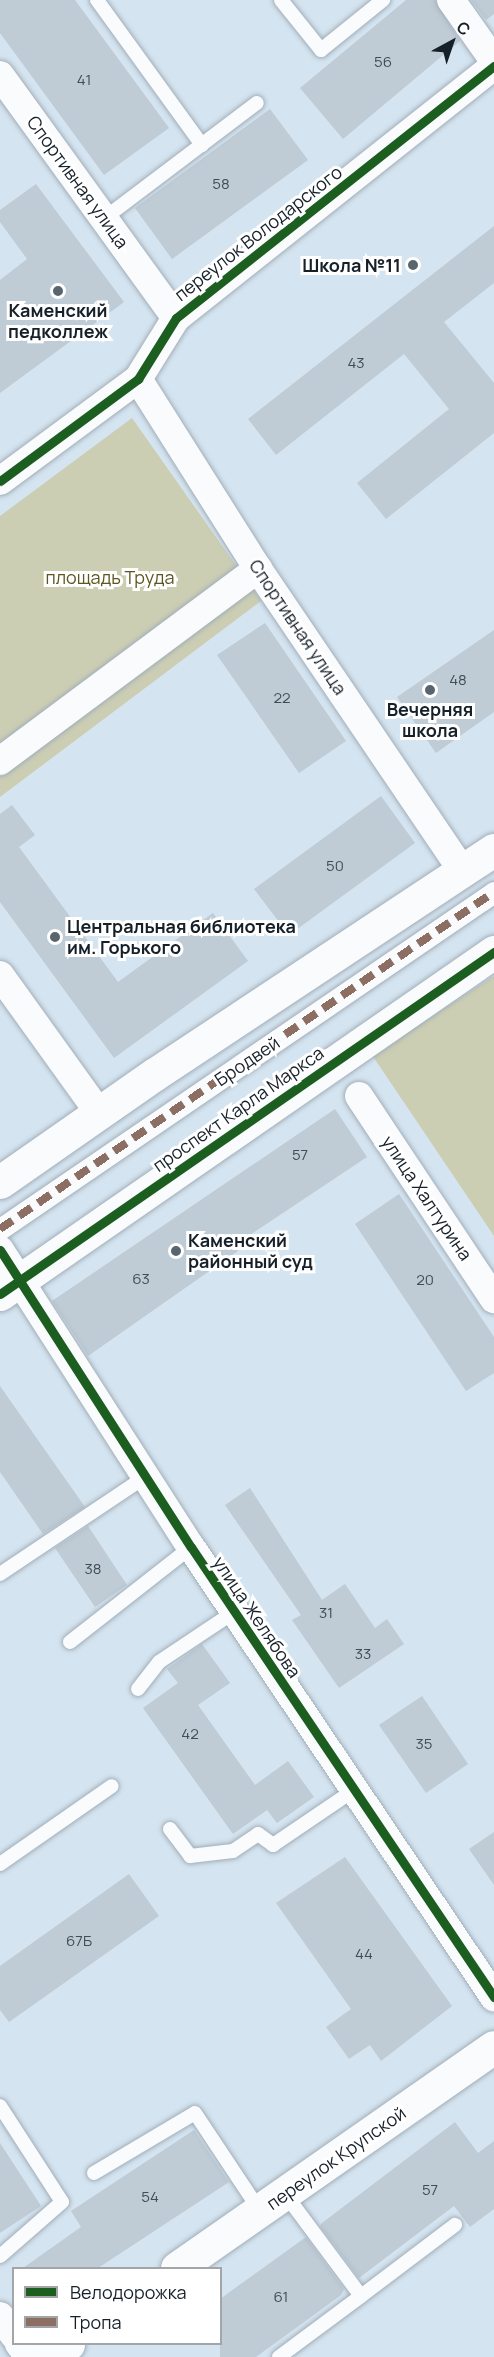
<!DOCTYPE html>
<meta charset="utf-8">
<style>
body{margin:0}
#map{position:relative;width:494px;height:2357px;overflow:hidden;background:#d4e4f0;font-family:Manrope,sans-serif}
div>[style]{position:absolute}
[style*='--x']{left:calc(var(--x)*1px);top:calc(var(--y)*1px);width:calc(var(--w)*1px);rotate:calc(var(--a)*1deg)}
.green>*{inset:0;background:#ccceb4}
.building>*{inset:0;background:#bfcbd5}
.roads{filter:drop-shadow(0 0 2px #a2aeb8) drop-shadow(0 0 2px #a2aeb8)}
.service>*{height:14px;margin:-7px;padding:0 7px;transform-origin:7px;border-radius:7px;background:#f9fbfd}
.pedestrian>*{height:21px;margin:-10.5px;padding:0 10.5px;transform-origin:10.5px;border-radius:10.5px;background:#f9fbfd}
.minor>*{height:28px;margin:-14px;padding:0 14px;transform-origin:14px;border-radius:14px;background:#f9fbfd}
.tertiary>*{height:33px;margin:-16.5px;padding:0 16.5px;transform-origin:16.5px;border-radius:16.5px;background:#f9fbfd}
.quiet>*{height:8px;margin-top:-4px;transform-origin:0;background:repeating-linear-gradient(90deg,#8d6e63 0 15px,transparent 0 23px)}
.cycleway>*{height:9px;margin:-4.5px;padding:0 4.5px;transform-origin:4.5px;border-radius:4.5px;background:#1b5e20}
.dots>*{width:16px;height:16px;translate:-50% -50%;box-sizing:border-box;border:3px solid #fff;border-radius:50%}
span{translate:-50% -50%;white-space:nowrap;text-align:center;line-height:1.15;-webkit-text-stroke:6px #fff;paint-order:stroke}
.number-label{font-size:15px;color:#424c56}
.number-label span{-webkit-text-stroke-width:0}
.street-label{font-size:18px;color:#162029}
.poi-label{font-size:18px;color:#162029;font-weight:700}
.right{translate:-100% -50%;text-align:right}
.left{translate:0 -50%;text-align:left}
.park-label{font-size:18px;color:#5e561f}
.legend{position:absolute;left:12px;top:2267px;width:210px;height:78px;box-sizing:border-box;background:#fff;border:2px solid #a2a6a9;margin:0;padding:8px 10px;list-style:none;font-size:18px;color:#162029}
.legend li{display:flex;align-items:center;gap:12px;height:30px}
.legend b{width:30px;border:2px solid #a2a6a9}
.north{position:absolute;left:422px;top:12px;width:60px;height:60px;-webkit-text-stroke:4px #fff;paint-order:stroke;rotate:40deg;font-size:16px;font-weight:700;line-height:24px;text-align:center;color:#162029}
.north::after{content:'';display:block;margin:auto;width:21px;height:27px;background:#162029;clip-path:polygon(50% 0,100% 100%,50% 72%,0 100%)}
</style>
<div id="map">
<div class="green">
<div style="clip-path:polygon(132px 418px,261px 601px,0 797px,0 516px)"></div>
<div style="clip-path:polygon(494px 976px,494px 1236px,372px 1055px)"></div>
</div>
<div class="building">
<div style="clip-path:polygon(0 0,75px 0,169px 128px,104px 175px,0 33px)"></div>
<div style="clip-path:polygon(406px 0,435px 0,460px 41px,343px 139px,300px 88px)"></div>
<div style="clip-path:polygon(471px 0,494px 0,494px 14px,486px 20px)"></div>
<div style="clip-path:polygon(270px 109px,308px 160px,172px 259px,135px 208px)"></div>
<div style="clip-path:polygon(36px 184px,124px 302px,0 393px,0 280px,27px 259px,0 222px,0 210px)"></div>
<div style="clip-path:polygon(494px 226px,494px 283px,444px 322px,494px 383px,494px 433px,386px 519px,357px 483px,449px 409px,404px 354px,276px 455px,248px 419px)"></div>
<div style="clip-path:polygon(265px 623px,346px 741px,299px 773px,217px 655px)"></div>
<div style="clip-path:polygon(494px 630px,494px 712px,436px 753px,397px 697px)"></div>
<div style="clip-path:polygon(381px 796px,415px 843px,289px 935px,254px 889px)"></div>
<div style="clip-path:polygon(12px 805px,35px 835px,19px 847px,118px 982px,213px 913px,248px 961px,114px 1058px,0 902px,0 814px)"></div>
<div style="clip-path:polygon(335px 1109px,367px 1157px,235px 1245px,238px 1251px,88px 1356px,52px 1301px)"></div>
<div style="clip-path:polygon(399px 1194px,494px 1337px,494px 1373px,466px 1391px,355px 1224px)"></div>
<div style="clip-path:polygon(0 1386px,85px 1507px,43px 1534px,0 1472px)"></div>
<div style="clip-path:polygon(250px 1488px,322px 1600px,345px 1584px,375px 1628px,387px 1619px,404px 1644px,339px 1688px,292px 1620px,301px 1615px,225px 1505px)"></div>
<div style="clip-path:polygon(88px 1526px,127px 1585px,95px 1607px,55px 1548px)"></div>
<div style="clip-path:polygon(202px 1644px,230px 1683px,198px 1705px,255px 1785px,288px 1761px,314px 1797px,277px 1823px,267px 1810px,233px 1834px,143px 1708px,178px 1683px,167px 1669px)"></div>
<div style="clip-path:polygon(422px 1696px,468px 1764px,426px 1793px,379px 1725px)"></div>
<div style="clip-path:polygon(494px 1832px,494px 1885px,469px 1849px)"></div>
<div style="clip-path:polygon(345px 1857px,452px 2006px,381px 2061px,370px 2045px,349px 2059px,326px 2027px,351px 2009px,276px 1903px)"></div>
<div style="clip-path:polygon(129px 1874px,159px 1916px,9px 2022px,0 2010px,0 1966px)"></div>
<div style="clip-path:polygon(455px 2122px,478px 2153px,494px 2141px,494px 2209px,470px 2227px,454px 2206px,359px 2278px,320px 2226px,322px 2223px)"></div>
<div style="clip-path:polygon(194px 2130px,229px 2182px,98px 2268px,23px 2268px,81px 2227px,71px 2211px)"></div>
<div style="clip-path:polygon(0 2143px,41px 2206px,0 2233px)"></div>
<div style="clip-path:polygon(306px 2237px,344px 2289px,341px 2295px,256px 2357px,220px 2357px,220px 2299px)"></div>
</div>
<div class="roads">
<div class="service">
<div style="--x:97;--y:0;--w:179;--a:54.1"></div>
<div style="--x:281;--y:0;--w:64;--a:51.3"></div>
<div style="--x:321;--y:50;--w:80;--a:-38.9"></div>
<div style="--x:106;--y:217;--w:189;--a:-37.1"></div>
<div style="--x:0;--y:1574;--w:174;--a:-33.8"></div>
<div style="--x:70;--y:1642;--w:154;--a:-38.1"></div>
<div style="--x:138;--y:1689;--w:34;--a:-52"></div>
<div style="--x:159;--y:1662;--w:90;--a:-33.7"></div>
<div style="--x:170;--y:1829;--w:34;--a:53"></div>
<div style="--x:190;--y:1856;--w:43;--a:-6.6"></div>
<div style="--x:233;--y:1851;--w:30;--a:-34"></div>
<div style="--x:258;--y:1834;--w:19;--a:36"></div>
<div style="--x:273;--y:1845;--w:98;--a:-34.2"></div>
<div style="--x:0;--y:1864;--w:136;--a:-34.9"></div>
<div style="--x:0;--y:2106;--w:114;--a:57.1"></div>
<div style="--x:62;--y:2202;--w:82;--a:138.9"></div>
<div style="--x:94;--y:2173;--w:117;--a:-30.7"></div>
<div style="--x:195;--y:2113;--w:118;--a:56.4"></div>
<div style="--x:285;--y:2194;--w:127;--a:53.3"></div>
<div style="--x:361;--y:2296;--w:118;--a:-37.1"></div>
<div style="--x:279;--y:2357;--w:102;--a:-36.6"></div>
</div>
<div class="pedestrian">
<div style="--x:0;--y:1229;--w:598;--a:-34.3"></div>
</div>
<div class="minor">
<div style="--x:451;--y:0;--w:75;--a:54.8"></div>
<div style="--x:0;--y:75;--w:300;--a:54.1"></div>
<div style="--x:138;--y:379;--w:225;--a:57.7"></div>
<div style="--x:258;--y:569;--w:366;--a:55.9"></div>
<div style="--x:0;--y:481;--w:172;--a:-36.5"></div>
<div style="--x:138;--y:379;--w:72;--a:-58.1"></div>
<div style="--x:176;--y:318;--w:406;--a:-38.4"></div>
<div style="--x:0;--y:761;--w:322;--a:-36.7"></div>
<div style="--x:0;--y:975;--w:171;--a:54.3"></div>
<div style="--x:359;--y:1096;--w:244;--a:56.4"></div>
<div style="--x:0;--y:1250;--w:353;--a:57.3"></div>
<div style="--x:191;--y:1547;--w:543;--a:56.05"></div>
<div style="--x:0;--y:2316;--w:24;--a:54"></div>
<div style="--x:19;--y:2344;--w:16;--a:52"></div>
</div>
<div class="tertiary">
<div style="--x:0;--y:1182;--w:189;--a:-34.9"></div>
<div style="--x:155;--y:1074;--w:406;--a:-33.5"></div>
<div style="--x:0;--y:1294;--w:601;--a:-34.7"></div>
<div style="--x:177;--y:2268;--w:386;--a:-34.9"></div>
<div style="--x:48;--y:2357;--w:24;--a:-33"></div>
</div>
</div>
<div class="quiet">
<div style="--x:0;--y:1229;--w:598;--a:-34.3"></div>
</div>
<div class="cycleway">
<div style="--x:0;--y:481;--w:172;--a:-36.5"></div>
<div style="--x:138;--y:379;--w:72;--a:-58.1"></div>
<div style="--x:176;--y:318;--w:406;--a:-38.4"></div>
<div style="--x:0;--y:1250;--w:353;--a:57.3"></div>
<div style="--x:191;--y:1547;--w:543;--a:56.05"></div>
<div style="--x:0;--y:1294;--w:601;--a:-34.7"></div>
</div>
<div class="dots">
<div style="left:413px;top:265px;background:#58656f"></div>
<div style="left:58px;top:291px;background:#58656f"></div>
<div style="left:430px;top:690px;background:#58656f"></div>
<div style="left:55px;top:937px;background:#58656f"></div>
<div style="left:176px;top:1251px;background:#58656f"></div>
</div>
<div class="number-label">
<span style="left:383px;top:62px">56</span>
<span style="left:84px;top:80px">41</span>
<span style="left:221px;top:184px">58</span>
<span style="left:356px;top:363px">43</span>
<span style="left:458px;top:680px">48</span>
<span style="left:282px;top:698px">22</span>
<span style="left:335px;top:866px">50</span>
<span style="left:300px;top:1155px">57</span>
<span style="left:141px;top:1279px">63</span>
<span style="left:425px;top:1280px">20</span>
<span style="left:93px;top:1569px">38</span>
<span style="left:326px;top:1613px">31</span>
<span style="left:363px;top:1654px">33</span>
<span style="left:190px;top:1734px">42</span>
<span style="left:424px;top:1744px">35</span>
<span style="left:79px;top:1941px">67Б</span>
<span style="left:364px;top:1954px">44</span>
<span style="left:430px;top:2190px">57</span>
<span style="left:150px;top:2197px">54</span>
<span style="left:281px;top:2297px">61</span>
</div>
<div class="street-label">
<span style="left:78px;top:182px;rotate:54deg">Спортивная улица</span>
<span style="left:258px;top:233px;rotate:-38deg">переулок Володарского</span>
<span style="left:298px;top:627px;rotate:56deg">Спортивная улица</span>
<span style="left:247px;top:1061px;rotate:-34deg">Бродвей</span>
<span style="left:238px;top:1109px;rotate:-35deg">проспект Карла Маркса</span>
<span style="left:427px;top:1198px;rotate:56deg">улица Халтурина</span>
<span style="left:257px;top:1617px;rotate:56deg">улица Желябова</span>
<span style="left:336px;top:2158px;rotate:-35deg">переулок Крупской</span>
</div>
<div class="poi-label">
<span class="right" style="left:401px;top:265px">Школа №11</span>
<span style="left:58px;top:321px">Каменский<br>педколлеж</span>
<span style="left:430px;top:720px">Вечерняя<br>школа</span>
<span class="left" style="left:67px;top:937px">Центральная библиотека<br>им. Горького</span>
<span class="left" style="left:188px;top:1251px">Каменский<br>районный суд</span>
</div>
<div class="park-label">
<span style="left:110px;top:577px">площадь Труда</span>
</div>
<ul class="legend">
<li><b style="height:8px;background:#1b5e20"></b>Велодорожка</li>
<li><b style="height:8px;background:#8d6e63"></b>Тропа</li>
</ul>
<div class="north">С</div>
</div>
